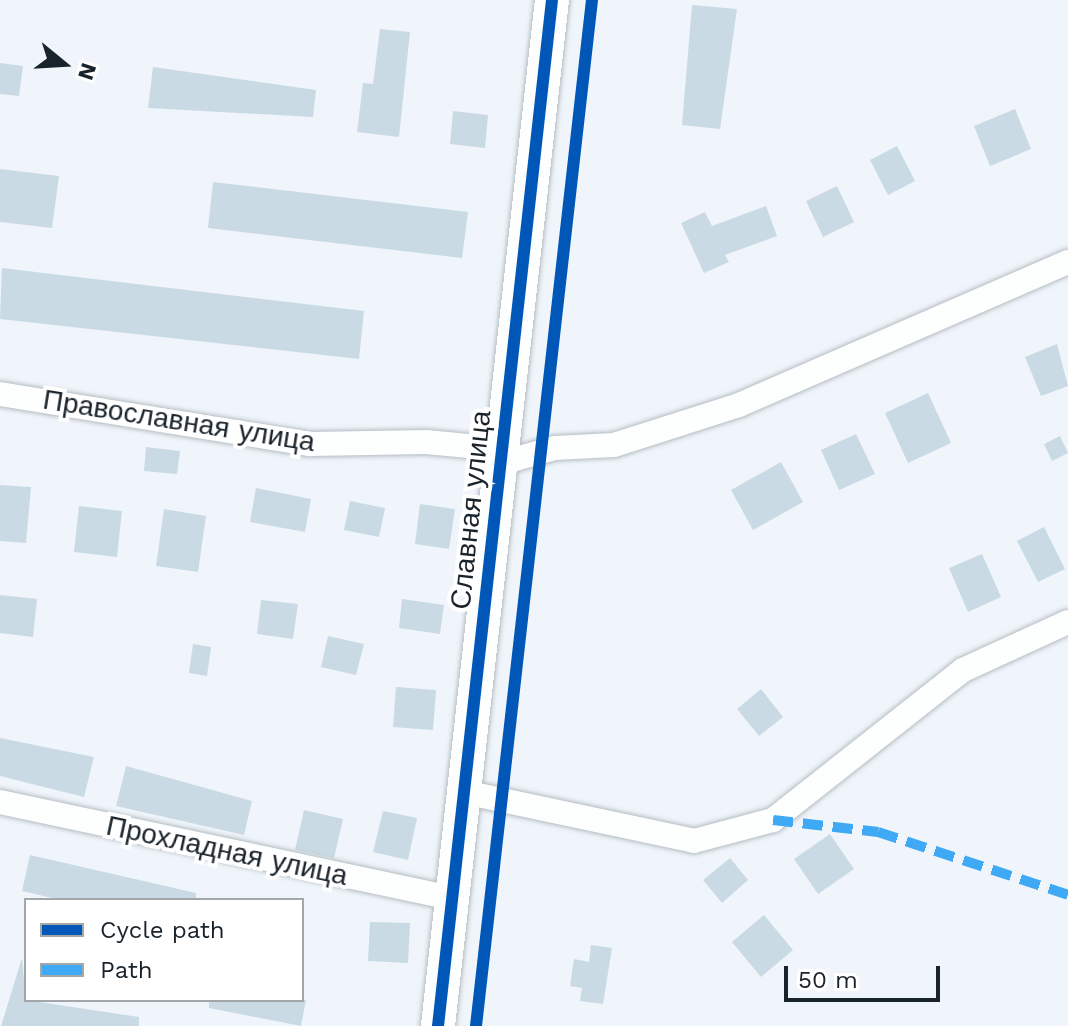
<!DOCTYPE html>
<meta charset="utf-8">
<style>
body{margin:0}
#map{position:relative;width:1068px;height:1026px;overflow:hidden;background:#eff5fa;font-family:"Work Sans",sans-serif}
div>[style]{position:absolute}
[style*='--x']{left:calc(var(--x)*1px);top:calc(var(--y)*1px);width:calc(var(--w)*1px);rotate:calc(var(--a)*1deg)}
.building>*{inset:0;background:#cadae5}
.roads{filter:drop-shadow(0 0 2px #b5bdc3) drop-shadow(0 0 2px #b5bdc3)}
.street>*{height:24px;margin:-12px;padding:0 12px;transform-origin:12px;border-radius:12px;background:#fdfefe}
.secondary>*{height:34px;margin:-17px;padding:0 17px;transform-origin:17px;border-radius:17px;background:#fdfefe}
.quiet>*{height:10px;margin-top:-5px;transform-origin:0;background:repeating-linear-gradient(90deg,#3fa9f5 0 20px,transparent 0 30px)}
.cycleway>*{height:12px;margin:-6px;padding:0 6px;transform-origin:6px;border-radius:6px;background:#0057b8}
span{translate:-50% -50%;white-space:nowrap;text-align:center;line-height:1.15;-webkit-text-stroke:8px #fff;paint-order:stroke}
.street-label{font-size:28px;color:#19232b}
.legend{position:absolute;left:24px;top:898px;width:280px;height:104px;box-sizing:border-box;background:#fff;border:2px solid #a3a7aa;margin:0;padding:10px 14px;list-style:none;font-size:24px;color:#19232b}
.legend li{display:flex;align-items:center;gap:16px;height:40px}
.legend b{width:40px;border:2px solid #a3a7aa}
.north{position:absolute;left:24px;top:24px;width:80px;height:80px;-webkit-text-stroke:6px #fff;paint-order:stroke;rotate:108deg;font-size:22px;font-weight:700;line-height:32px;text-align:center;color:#19232b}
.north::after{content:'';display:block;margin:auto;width:28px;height:36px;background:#19232b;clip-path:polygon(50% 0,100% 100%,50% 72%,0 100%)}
.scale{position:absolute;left:784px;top:966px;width:156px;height:36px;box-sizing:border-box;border:4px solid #19232b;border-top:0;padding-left:10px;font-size:24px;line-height:28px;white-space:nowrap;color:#19232b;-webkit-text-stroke:6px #fff;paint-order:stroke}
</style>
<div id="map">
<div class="building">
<div style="clip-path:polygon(692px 5px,737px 9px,720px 129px,682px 125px)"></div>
<div style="clip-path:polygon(380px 29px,410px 32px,399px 137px,357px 132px,363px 83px,373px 84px)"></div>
<div style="clip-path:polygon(0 63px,23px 66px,19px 96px,0 94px)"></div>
<div style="clip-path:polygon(153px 67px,316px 90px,313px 117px,148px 108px)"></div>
<div style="clip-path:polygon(1015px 109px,1031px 149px,990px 166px,974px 126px)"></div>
<div style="clip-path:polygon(453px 111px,488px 115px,485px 148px,450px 144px)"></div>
<div style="clip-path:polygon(897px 146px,915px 181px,888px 195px,870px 160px)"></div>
<div style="clip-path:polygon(0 169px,59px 176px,52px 228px,0 222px)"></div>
<div style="clip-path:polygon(213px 182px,468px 212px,462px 258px,208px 228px)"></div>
<div style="clip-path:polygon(837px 186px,854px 222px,823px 237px,806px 201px)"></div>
<div style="clip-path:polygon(766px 206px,777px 236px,725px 255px,729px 262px,704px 273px,681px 223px,705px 212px,712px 226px)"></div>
<div style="clip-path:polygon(2px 268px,364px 311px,359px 359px,0 319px)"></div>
<div style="clip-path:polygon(1057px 344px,1068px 386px,1041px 396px,1025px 357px)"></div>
<div style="clip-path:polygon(928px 393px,951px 443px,908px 463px,885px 413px)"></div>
<div style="clip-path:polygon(856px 434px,875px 474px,839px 490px,821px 450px)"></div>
<div style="clip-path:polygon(1060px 436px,1068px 453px,1052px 461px,1044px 444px)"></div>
<div style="clip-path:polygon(146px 447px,180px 451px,177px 474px,144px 471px)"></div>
<div style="clip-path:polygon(781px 462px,803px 502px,753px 530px,731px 490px)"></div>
<div style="clip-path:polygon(0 485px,31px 487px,26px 543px,0 541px)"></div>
<div style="clip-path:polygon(256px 488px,311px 499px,305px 532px,250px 522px)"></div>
<div style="clip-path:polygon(350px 501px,385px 508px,379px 537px,344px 530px)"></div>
<div style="clip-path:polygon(420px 504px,455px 509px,449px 549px,415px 544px)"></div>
<div style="clip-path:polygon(79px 506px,122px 511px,117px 557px,74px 552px)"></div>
<div style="clip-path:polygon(164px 509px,206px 516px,198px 572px,156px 566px)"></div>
<div style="clip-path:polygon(1044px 527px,1065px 569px,1038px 582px,1017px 541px)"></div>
<div style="clip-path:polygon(982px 554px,1001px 597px,968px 612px,949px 568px)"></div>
<div style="clip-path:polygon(0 595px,37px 599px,33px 637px,0 633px)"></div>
<div style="clip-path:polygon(402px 599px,444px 605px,440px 634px,399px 628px)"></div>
<div style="clip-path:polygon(261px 600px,298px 604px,293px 639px,257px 634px)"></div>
<div style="clip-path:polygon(328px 636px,364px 644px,356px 675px,321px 667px)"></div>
<div style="clip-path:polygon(193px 644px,211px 647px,207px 676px,189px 673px)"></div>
<div style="clip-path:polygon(396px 687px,436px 690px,433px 730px,393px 727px)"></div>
<div style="clip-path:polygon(761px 689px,783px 717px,759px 736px,737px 709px)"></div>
<div style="clip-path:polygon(0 738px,94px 757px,84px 797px,0 776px)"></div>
<div style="clip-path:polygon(126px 766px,252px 801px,244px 835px,116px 806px)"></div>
<div style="clip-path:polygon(304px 810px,343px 819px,334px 858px,295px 850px)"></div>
<div style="clip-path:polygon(383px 811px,417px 818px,408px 860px,373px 852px)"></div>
<div style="clip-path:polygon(830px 834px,854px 869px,818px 894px,794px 859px)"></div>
<div style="clip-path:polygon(30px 855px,196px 893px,196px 900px,61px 900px,22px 891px)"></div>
<div style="clip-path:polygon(730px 858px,748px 880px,722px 903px,703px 880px)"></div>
<div style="clip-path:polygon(764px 915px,793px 950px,761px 977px,732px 942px)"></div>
<div style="clip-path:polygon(370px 922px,410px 923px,408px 963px,368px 961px)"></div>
<div style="clip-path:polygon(591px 945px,612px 948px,603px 1004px,580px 1001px,582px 988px,570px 986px,574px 959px,589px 962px)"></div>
<div style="clip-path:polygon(22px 958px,26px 1000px,139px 1017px,139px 1026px,1px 1026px)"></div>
<div style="clip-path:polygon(209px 1000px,306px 1000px,301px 1026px,209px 1008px)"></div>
</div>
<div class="roads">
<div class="street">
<div style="--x:0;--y:394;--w:314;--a:9.2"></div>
<div style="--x:310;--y:444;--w:116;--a:-1"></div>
<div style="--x:426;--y:442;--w:76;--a:5.3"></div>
<div style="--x:501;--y:463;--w:56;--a:-15.5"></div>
<div style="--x:555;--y:448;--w:59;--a:-2.9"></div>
<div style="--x:614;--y:445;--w:131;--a:-17.7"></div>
<div style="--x:739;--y:405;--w:359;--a:-23.5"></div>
<div style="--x:464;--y:792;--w:235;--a:12"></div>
<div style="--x:694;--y:841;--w:82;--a:-14.9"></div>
<div style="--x:773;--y:820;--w:242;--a:-38.3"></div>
<div style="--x:963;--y:670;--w:115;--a:-24.6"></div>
<div style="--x:0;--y:802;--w:465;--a:12"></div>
</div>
<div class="secondary">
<div style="--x:438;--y:1026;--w:1032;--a:-83.66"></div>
</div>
</div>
<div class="quiet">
<div style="--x:773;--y:820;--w:106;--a:6.5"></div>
<div style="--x:878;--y:832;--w:200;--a:18.3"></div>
</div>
<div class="cycleway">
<div style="--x:438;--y:1026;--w:1032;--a:-83.66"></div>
<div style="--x:476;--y:1026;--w:1033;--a:-83.55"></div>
</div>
<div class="street-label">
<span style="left:179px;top:421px;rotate:9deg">Православная улица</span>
<span style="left:471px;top:510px;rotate:-84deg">Славная улица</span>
<span style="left:227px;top:851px;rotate:12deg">Прохладная улица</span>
</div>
<ul class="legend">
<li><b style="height:10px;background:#0057b8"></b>Cycle path</li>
<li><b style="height:10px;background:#3fa9f5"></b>Path</li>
</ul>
<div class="north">N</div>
<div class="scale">50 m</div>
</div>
